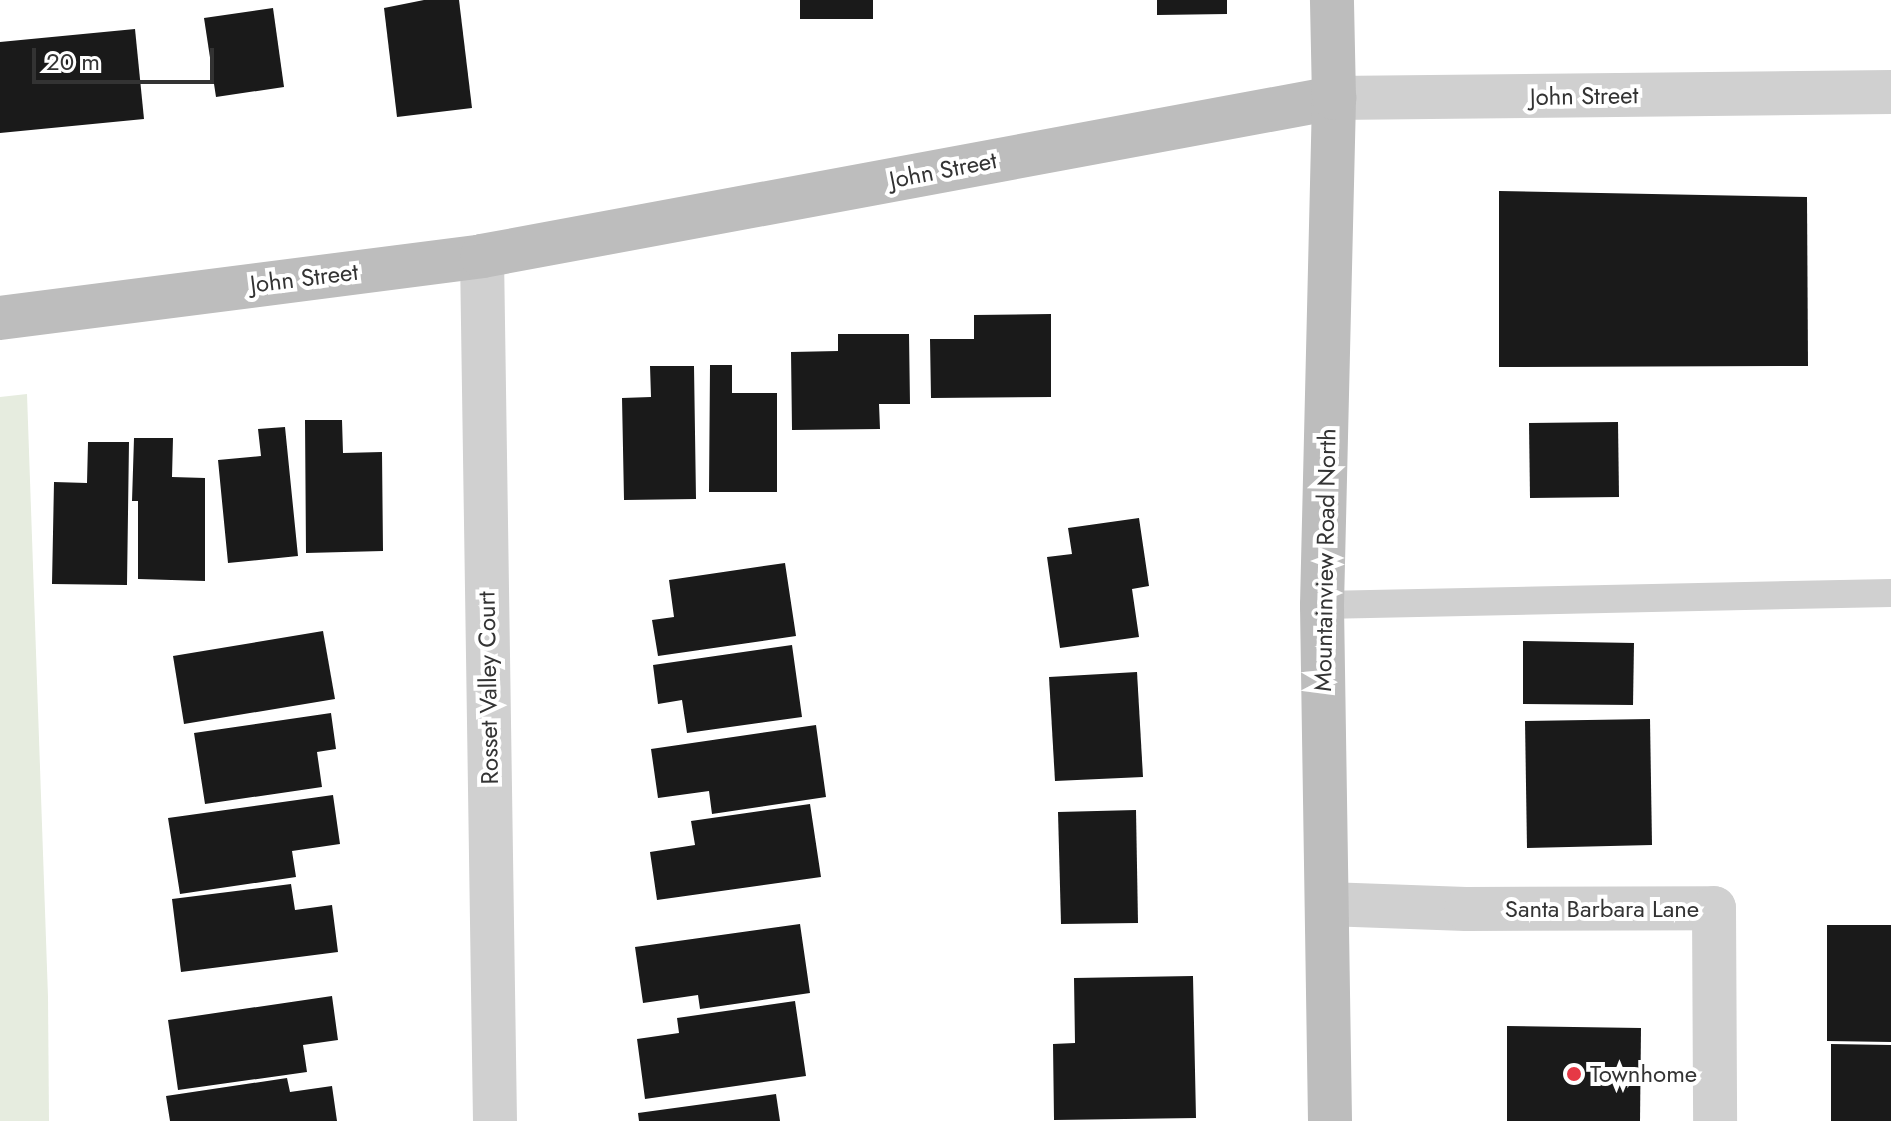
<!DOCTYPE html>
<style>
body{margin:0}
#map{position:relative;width:1891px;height:1121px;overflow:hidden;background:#fff;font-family:Jost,sans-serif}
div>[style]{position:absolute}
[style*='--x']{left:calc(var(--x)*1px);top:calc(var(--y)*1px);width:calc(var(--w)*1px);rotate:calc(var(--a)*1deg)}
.green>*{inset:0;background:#e6ecdf}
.building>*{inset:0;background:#1a1a1a}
.lane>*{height:28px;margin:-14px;padding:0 14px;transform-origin:14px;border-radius:14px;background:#d0d0d0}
.street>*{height:44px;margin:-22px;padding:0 22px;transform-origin:22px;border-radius:22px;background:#d0d0d0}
.secondary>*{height:44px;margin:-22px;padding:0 22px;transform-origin:22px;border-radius:22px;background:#bdbdbd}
.dots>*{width:22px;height:22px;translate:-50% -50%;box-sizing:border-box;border:4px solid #fff;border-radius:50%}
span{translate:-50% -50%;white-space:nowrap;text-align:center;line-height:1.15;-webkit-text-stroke:8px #fff;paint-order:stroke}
.street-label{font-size:24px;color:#333}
.poi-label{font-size:24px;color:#333}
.left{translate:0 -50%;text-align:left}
.scale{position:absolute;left:32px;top:48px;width:182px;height:36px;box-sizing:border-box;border:4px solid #333;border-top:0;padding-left:10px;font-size:24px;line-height:28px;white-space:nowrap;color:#333;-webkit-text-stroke:6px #fff;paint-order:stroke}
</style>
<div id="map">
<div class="green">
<div style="clip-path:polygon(27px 394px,48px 997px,49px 1121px,0 1121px,0 397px)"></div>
</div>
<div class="building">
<div style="clip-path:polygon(424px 0,459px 0,472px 108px,397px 117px,384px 8px)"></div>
<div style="clip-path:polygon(800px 0,873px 0,873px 19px,800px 19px)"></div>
<div style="clip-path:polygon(1157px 0,1227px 0,1227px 14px,1157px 15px)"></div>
<div style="clip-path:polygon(273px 8px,284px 87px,216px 97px,204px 18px)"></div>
<div style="clip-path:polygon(135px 29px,144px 119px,0 133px,0 42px)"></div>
<div style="clip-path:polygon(1499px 191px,1807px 197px,1808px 366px,1499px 367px)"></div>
<div style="clip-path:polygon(1051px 314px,1051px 397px,931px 398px,930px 339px,974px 339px,974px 315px)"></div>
<div style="clip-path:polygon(838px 334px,909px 334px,910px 404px,879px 404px,880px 429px,792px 430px,791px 352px,838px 351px)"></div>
<div style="clip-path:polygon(710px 365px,732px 365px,732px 393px,777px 393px,777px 492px,709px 492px)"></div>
<div style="clip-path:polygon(650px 366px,694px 366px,696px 499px,624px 500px,622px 398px,651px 397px)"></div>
<div style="clip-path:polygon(305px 420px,342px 420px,343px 453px,382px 452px,383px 551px,306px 553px)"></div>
<div style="clip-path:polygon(1618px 422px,1619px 497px,1530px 498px,1529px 423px)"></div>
<div style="clip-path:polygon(285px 427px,298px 556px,228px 563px,218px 460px,261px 456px,258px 429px)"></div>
<div style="clip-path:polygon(134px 438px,173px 438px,172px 477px,205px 478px,205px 581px,138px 579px,138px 501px,132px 501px)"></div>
<div style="clip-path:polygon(88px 442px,129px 442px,127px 585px,52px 584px,54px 482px,87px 483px)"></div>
<div style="clip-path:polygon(1139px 518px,1149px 586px,1132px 589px,1139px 637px,1060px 648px,1047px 557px,1072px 554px,1068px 528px)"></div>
<div style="clip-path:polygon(785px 563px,796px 636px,658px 656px,652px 620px,674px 617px,669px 580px)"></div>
<div style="clip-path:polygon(323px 631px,335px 699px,184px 724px,173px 656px)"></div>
<div style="clip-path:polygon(1523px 641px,1634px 643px,1633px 705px,1523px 704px)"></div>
<div style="clip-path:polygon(792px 645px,802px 717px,687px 733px,682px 700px,658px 704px,653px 665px)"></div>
<div style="clip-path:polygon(1137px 672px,1143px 777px,1055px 781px,1049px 677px)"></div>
<div style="clip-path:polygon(331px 713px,336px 749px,317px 752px,322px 787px,205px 804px,194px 733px)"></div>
<div style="clip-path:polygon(1650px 719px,1652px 845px,1527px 848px,1525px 721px)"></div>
<div style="clip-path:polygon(816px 725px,826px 797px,712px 814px,709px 791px,658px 798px,651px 749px)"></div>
<div style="clip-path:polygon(333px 795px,340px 844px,292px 851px,296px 877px,180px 894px,168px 818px)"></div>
<div style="clip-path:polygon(810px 804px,821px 877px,657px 900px,650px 852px,695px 845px,691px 821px)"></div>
<div style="clip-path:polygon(1136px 810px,1138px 923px,1061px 924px,1058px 812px)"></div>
<div style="clip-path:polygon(291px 884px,295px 910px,332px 905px,338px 952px,181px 972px,172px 899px)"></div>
<div style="clip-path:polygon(800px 924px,810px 993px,700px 1009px,698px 995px,643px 1003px,635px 947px)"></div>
<div style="clip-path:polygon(1827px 925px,1891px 925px,1891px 1042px,1827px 1041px)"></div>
<div style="clip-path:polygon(1193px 976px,1196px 1118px,1054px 1120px,1053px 1044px,1075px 1043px,1074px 978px)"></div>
<div style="clip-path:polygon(332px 996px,338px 1040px,303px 1045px,307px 1072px,178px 1090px,168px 1020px)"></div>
<div style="clip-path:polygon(795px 1001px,806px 1076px,645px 1099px,637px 1039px,679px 1033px,677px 1018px)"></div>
<div style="clip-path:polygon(1507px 1026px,1641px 1028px,1640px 1121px,1507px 1121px)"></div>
<div style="clip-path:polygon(1831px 1044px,1891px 1045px,1891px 1121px,1831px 1121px)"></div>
<div style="clip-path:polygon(287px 1078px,290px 1092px,332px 1086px,337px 1121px,170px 1121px,166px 1096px)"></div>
<div style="clip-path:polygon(776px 1094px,780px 1121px,639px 1121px,638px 1113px)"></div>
</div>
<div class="lane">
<div style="--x:1322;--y:605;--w:569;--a:-1.21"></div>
</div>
<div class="street">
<div style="--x:1334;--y:98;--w:557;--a:-0.62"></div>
<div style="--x:482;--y:256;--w:865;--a:89.14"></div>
<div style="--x:1327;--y:904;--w:139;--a:2.1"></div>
<div style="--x:1466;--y:909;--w:248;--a:-0.2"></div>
<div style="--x:1714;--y:908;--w:213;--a:89.7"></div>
</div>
<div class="secondary">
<div style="--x:0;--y:318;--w:486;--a:-7.3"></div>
<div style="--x:482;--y:256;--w:867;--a:-10.51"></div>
<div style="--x:1330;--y:1121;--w:516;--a:-90.89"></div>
<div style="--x:1322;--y:605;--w:507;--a:-88.64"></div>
<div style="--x:1334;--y:98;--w:98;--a:-91.2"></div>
</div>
<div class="dots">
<div style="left:1574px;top:1074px;background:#e63946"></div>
</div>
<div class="street-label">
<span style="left:1584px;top:96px;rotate:-1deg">John Street</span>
<span style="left:943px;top:170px;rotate:-11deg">John Street</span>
<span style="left:304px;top:278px;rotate:-7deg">John Street</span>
<span style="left:1325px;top:560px;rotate:-89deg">Mountainview Road North</span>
<span style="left:488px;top:688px;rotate:-91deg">Rosset Valley Court</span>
<span style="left:1602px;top:909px">Santa Barbara Lane</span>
</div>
<div class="poi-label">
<span class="left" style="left:1590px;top:1074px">Townhome</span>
</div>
<div class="scale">20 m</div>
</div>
